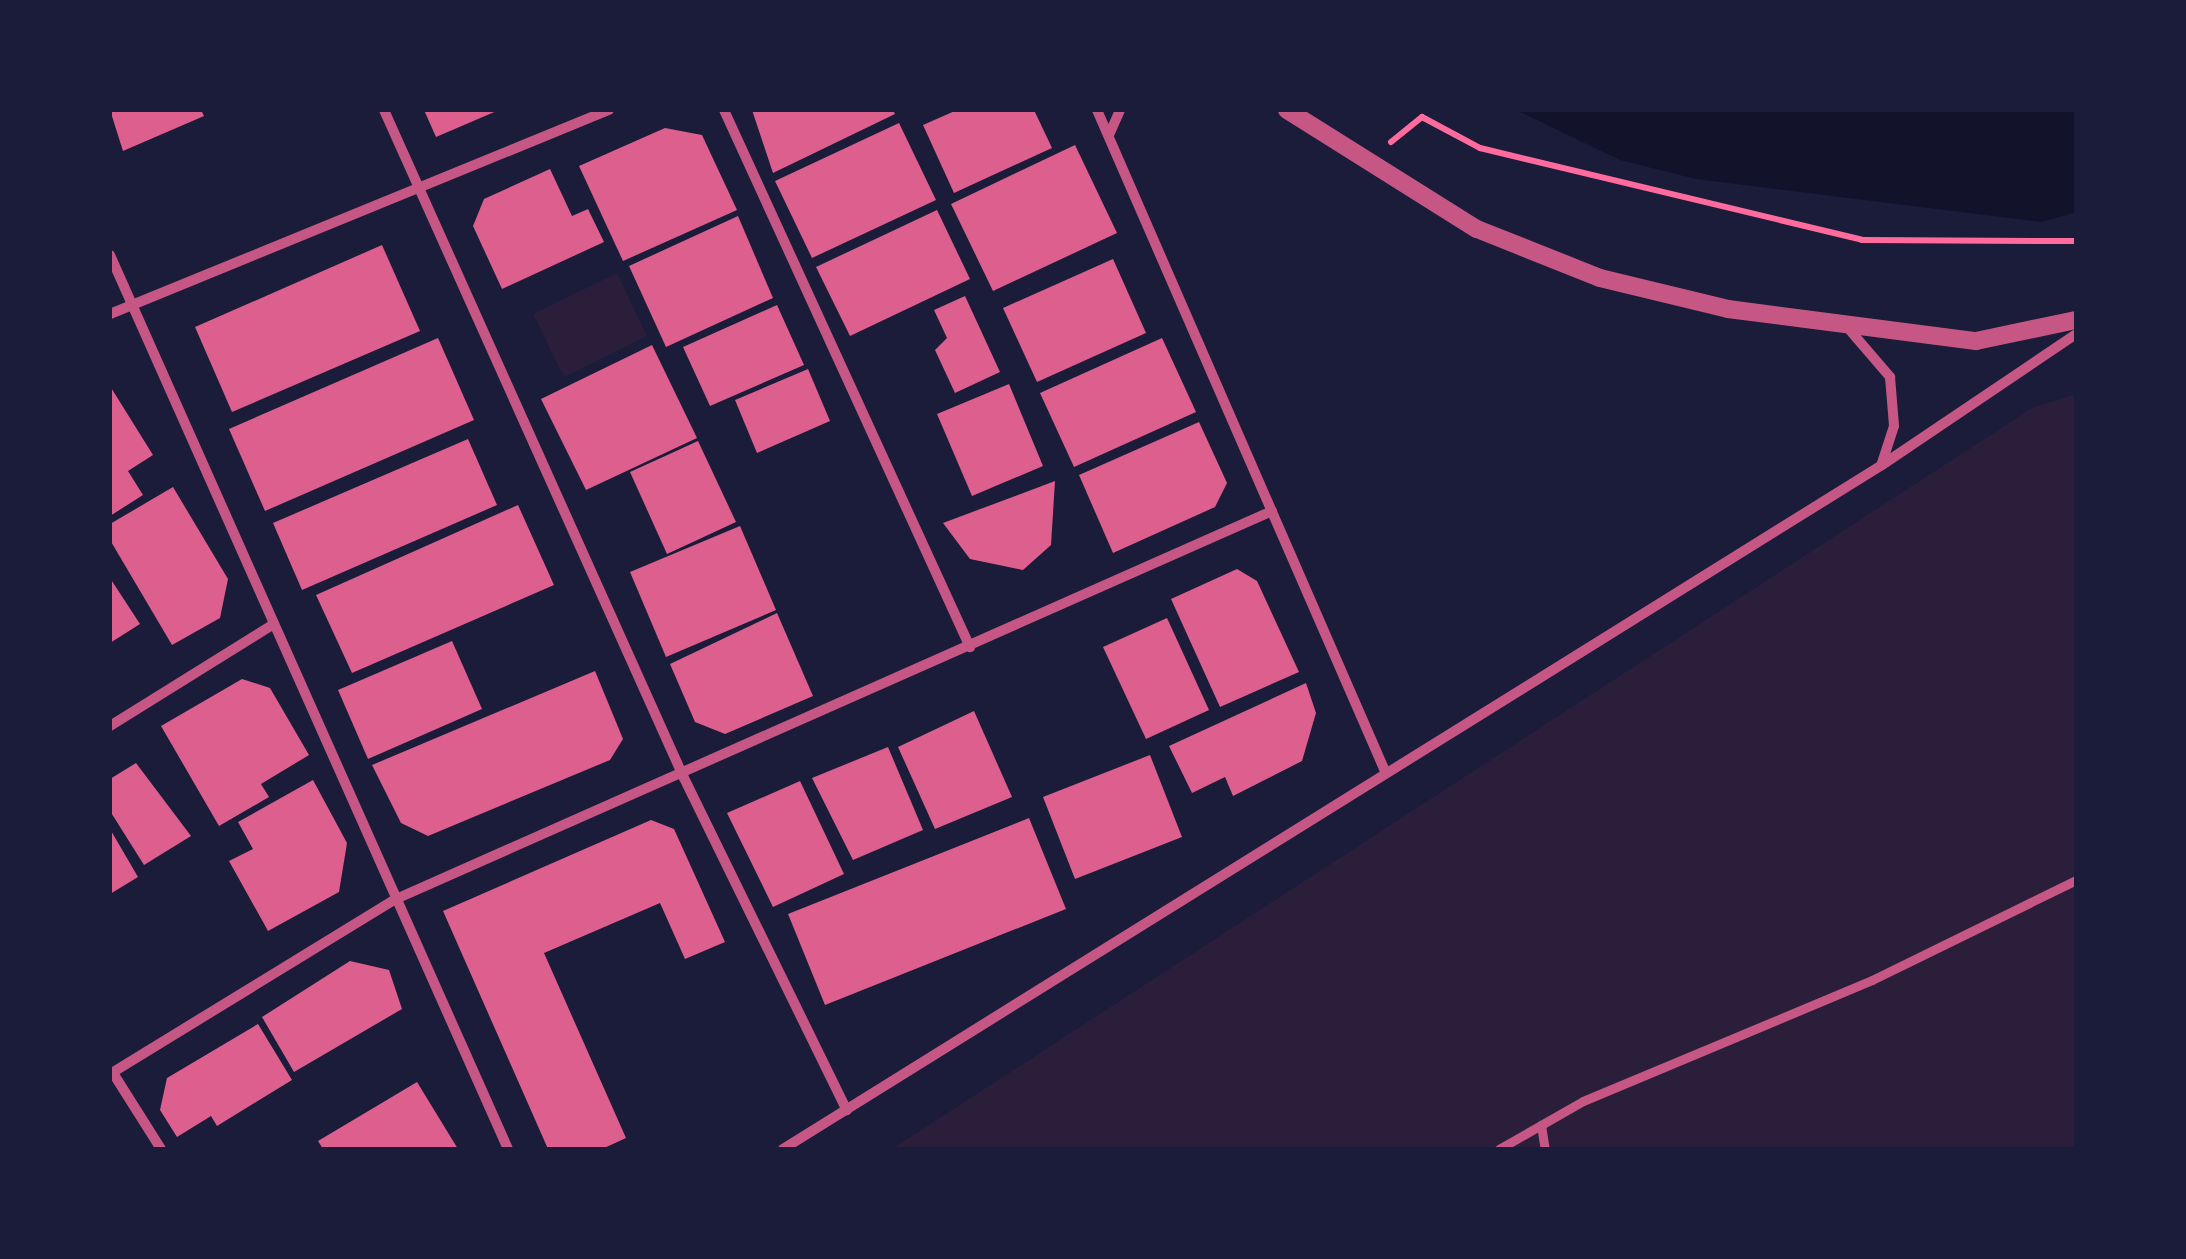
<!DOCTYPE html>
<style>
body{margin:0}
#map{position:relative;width:2186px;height:1259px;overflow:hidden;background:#1b1b3a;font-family:"Source Serif 4",serif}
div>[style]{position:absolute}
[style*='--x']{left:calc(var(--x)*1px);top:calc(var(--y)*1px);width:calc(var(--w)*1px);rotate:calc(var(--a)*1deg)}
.green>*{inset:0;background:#2a1e3b}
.water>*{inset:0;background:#12122b}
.building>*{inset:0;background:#dd5f8e}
.path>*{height:6px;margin:-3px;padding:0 3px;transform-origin:3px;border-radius:3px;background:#ff6b9d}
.pedestrian>*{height:9px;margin:-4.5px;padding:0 4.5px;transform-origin:4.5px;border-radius:4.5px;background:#c65784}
.minor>*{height:10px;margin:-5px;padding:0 5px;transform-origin:5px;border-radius:5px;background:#c65784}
.tertiary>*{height:18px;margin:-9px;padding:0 9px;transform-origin:9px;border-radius:9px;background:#c65784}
span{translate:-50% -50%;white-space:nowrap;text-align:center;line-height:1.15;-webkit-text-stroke:10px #1b1b3a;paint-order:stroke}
.frame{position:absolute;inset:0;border:112px solid #1b1b3a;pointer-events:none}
</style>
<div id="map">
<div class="green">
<div style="clip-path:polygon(617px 273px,647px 336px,564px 377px,533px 314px)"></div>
<div style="clip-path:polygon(2076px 394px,2076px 1149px,892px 1149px,2032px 408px)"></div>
</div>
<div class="water">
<div style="clip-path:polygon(1516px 110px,2076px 110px,2076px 212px,2042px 222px,1696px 179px,1620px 160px)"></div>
</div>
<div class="building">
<div style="clip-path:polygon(110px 110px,201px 110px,204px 116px,123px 151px)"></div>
<div style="clip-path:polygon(424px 110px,499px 110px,436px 137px)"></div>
<div style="clip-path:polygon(752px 110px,893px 110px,895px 114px,773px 173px)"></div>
<div style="clip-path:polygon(957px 110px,1034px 110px,1052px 148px,954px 193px,923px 125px)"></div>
<div style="clip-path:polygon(899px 123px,936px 200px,812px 258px,775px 181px)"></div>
<div style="clip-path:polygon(665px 128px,702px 135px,737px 210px,623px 261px,579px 166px)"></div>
<div style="clip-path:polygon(1075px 145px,1117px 233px,993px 291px,951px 204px)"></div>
<div style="clip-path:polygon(550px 169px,572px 216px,588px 209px,604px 242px,502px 289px,473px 226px,484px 199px)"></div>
<div style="clip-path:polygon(937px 210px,970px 279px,850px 336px,816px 267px)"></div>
<div style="clip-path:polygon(738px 216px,773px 298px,666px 347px,629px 266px)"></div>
<div style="clip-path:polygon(382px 245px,420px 331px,232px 412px,195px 327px)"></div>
<div style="clip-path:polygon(1113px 259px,1146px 333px,1037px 382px,1003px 308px)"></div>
<div style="clip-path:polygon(965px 296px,1000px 372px,955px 393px,935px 350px,947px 338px,934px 310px)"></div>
<div style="clip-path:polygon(777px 305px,804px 365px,710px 406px,683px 347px)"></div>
<div style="clip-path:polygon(438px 338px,474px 420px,265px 511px,229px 429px)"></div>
<div style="clip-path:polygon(1162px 338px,1196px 412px,1074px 467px,1040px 393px)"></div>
<div style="clip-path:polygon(652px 345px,697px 438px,586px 490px,541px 399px)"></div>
<div style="clip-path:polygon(808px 369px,830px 421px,757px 453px,735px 400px)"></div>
<div style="clip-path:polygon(1009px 384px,1043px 466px,972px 496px,937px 414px)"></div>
<div style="clip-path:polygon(110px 386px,153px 455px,128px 471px,143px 495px,110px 516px)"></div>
<div style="clip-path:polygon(1199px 422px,1227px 483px,1215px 507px,1113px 553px,1079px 475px)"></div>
<div style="clip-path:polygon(468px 439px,497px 505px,302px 590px,273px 523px)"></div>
<div style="clip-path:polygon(698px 441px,736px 522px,667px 554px,630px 472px)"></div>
<div style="clip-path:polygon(1055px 481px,1051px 545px,1023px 570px,970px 559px,943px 523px)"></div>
<div style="clip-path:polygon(173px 487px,228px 579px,220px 618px,172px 645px,110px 540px,110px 524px)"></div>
<div style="clip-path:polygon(518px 505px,554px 585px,352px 673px,316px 595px)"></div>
<div style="clip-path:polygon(740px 526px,776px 610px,666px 657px,630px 572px)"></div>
<div style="clip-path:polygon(1237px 569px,1257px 581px,1299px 672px,1220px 707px,1171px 599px)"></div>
<div style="clip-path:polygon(110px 578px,140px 624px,110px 643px)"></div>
<div style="clip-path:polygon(777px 613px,813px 696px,725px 734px,695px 722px,670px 664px)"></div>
<div style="clip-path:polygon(1167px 618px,1209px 710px,1146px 739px,1103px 647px)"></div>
<div style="clip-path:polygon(452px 641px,482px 709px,368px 759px,338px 690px)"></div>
<div style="clip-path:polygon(595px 671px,623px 739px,610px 760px,428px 836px,401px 823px,372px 765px)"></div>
<div style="clip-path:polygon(242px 679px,270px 688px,309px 755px,261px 784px,269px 797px,219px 826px,161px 726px)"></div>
<div style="clip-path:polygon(1306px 683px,1316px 713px,1302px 761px,1233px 796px,1225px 777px,1192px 793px,1169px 746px)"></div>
<div style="clip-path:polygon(974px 711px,1012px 797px,935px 829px,898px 747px)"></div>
<div style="clip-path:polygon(888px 747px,923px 830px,853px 860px,812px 778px)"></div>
<div style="clip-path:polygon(1150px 755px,1182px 837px,1075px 879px,1043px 797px)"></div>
<div style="clip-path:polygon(136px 763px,191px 836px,144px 865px,110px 811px,110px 779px)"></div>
<div style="clip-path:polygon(313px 780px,347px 843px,339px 892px,268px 931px,229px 861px,253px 849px,238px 822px)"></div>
<div style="clip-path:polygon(800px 781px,844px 874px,773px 907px,727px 813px)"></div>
<div style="clip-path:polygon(1029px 818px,1066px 909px,825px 1005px,788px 914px)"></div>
<div style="clip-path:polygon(651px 820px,674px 829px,725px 942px,685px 959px,660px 903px,544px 953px,626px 1138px,602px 1149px,548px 1149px,443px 911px)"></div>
<div style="clip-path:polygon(110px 829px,138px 877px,110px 894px)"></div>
<div style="clip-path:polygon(350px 961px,389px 970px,402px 1009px,294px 1072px,262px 1017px)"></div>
<div style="clip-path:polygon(258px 1024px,292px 1080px,217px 1126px,211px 1116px,177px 1137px,160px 1110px,167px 1078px)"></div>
<div style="clip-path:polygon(417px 1082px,458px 1149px,323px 1149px,318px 1141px)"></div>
</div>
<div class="path">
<div style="--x:1391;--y:142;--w:40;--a:-39"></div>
<div style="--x:1422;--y:117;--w:66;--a:28.1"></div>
<div style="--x:1480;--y:148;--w:393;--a:13.5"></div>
<div style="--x:1862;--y:240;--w:214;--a:0.3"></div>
</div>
<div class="pedestrian">
<div style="--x:1541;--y:1125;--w:24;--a:81"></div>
<div style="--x:1499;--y:1149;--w:97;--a:-29.7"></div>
<div style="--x:1583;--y:1101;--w:313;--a:-22.7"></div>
<div style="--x:1872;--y:980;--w:227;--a:-26.1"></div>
</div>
<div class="minor">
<div style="--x:384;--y:110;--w:732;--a:65.82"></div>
<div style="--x:684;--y:778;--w:370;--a:63.9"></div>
<div style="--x:724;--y:110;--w:591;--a:65.39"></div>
<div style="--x:1097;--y:110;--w:721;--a:66.46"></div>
<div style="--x:1109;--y:135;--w:27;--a:-66"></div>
<div style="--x:110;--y:255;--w:979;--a:66"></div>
<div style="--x:110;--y:314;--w:539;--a:-22.24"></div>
<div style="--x:1848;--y:328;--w:65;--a:49.4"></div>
<div style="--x:1890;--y:377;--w:49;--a:85.3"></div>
<div style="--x:1894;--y:426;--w:40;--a:108"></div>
<div style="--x:110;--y:726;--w:193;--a:-31.9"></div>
<div style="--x:113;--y:1073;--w:90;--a:57.7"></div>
<div style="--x:110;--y:1074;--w:335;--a:-31.5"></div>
<div style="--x:396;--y:899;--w:958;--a:-23.89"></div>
<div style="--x:783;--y:1149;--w:1294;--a:-31.9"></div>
<div style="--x:1882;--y:465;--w:234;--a:-34"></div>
</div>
<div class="tertiary">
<div style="--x:1287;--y:110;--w:224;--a:32.1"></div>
<div style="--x:1477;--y:229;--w:132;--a:21.7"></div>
<div style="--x:1600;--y:278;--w:132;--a:13.6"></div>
<div style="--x:1728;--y:309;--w:250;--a:7.4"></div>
<div style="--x:1976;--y:341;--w:102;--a:-11.9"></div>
</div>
<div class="frame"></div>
</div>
